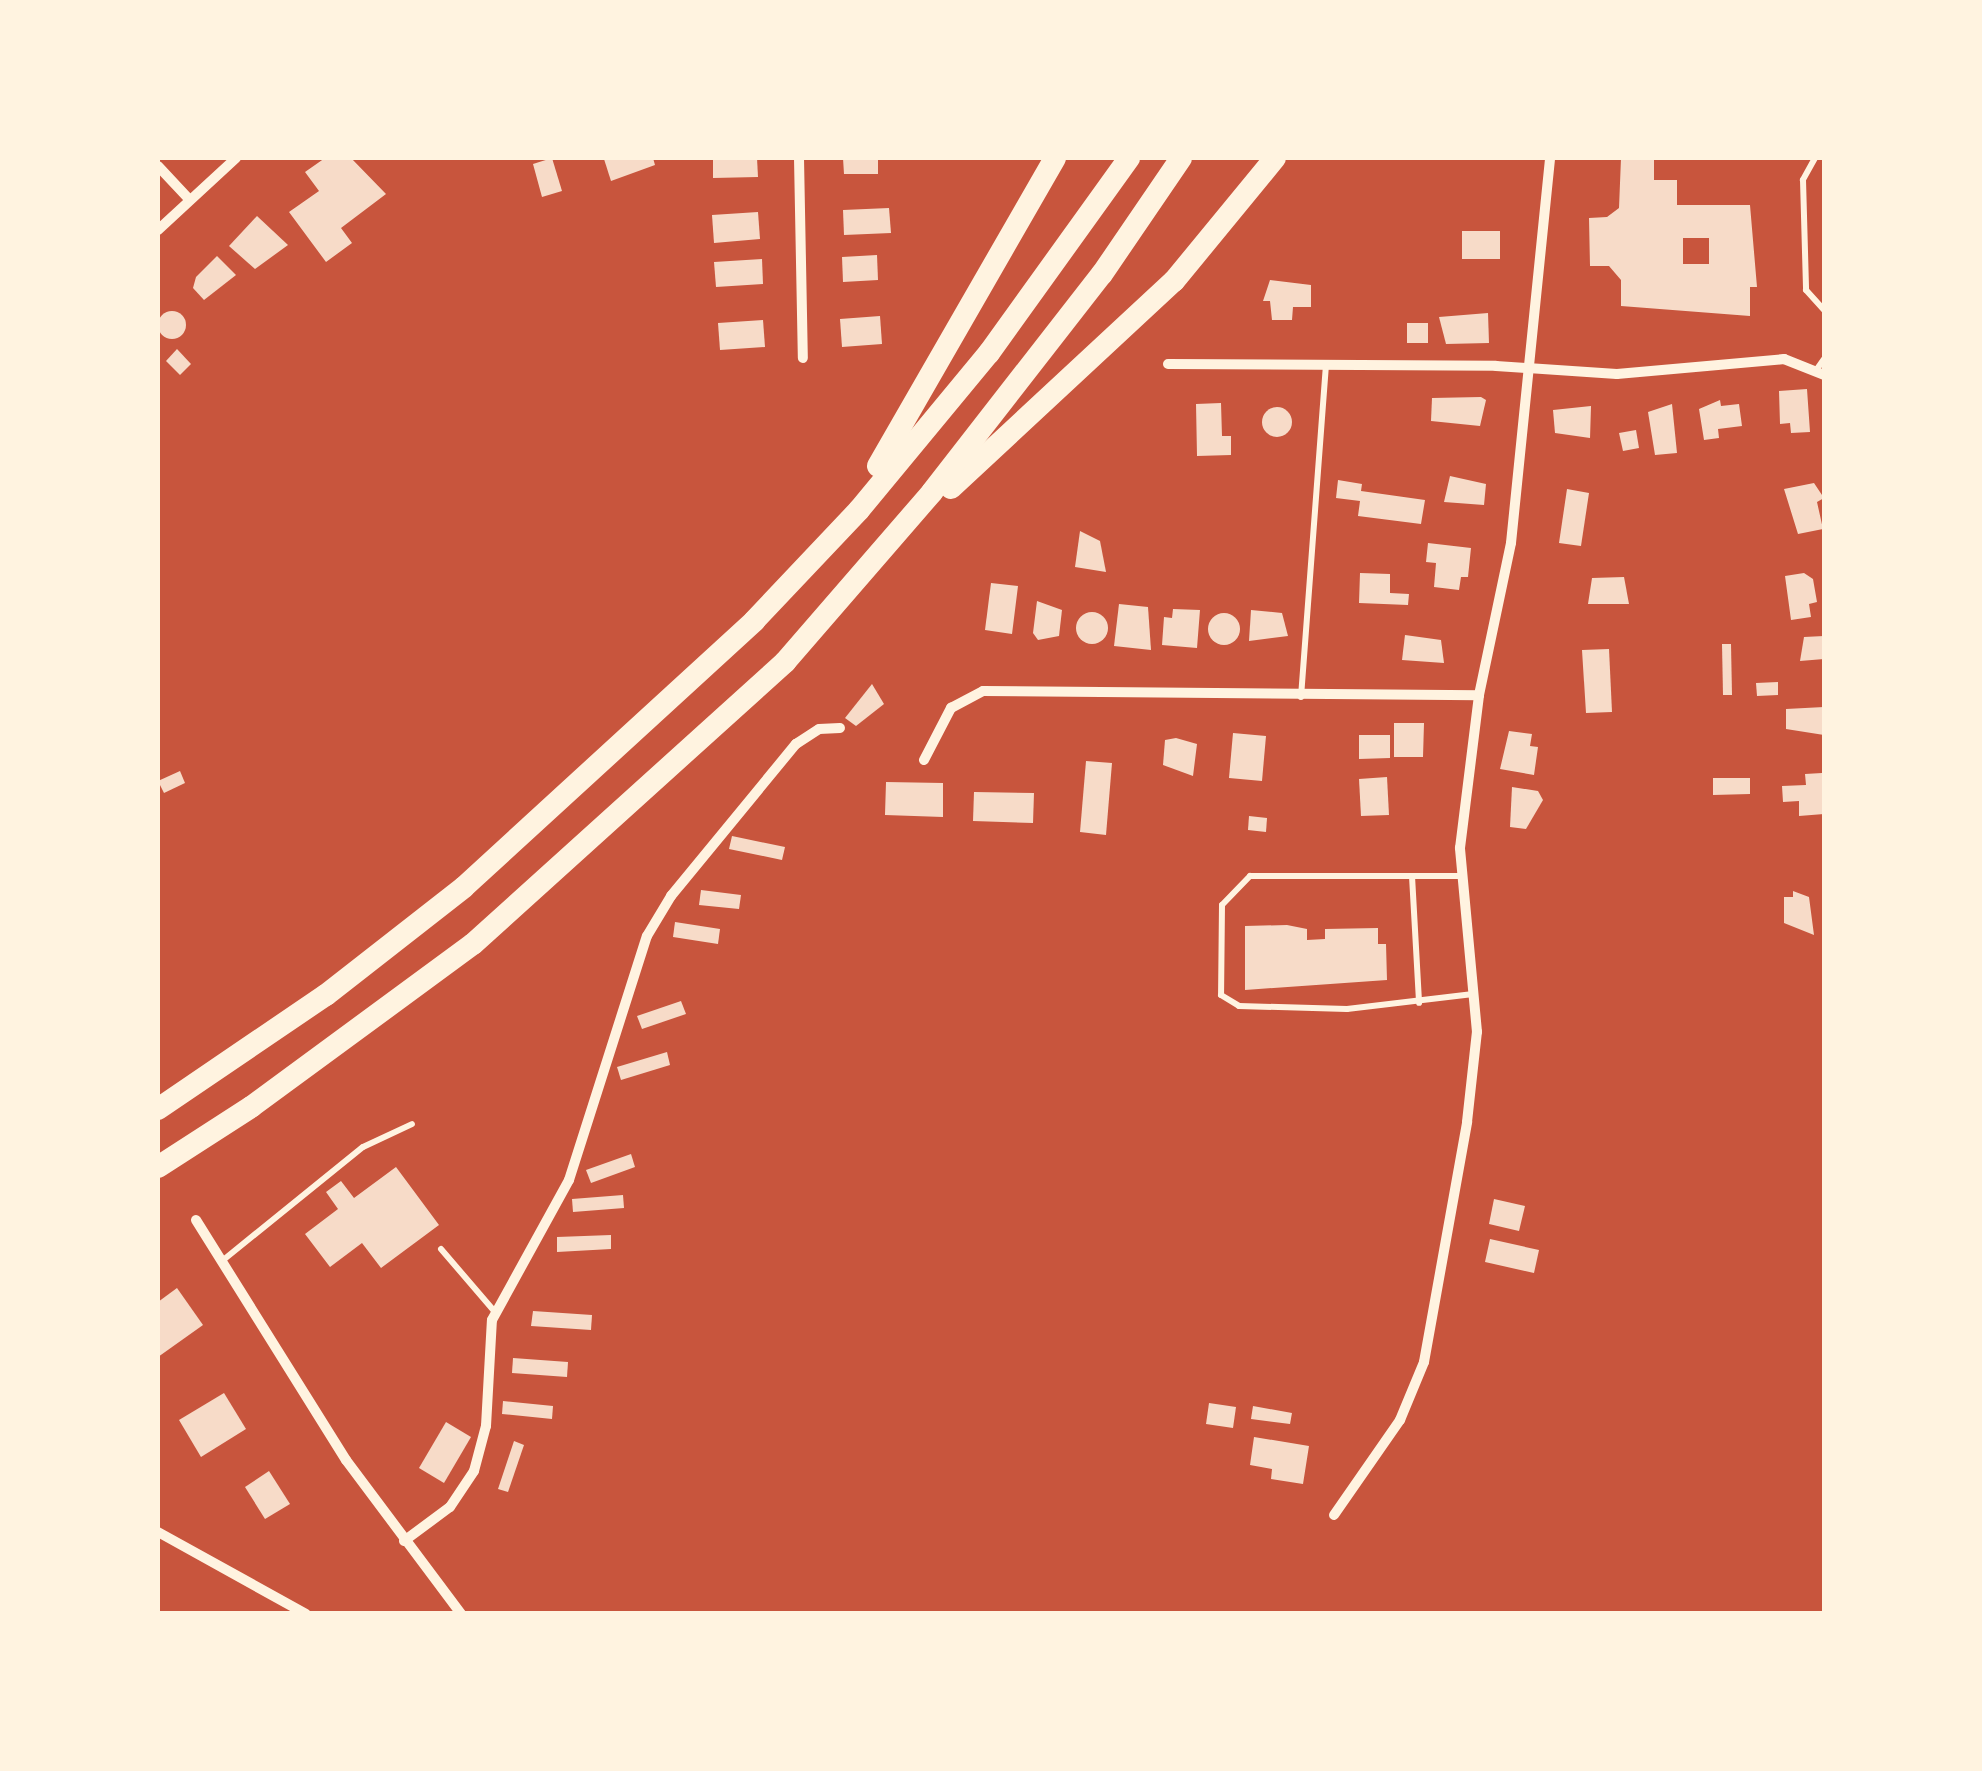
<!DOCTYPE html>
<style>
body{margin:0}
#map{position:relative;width:1982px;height:1771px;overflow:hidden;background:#c8553d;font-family:"Playfair Display",serif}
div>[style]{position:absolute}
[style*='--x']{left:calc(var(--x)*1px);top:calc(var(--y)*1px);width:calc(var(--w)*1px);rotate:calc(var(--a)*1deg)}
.building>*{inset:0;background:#f7dbc8}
.round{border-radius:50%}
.service>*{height:6px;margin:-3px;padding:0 3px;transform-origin:3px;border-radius:3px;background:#fff3e0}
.minor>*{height:10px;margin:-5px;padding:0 5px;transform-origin:5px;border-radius:5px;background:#fff3e0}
.motorway>*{height:22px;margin:-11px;padding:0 11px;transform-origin:11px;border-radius:11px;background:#fff3e0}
span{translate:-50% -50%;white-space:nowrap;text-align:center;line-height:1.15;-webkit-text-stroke:8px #fff3e0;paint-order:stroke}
.frame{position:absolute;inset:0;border:160px solid #fff3e0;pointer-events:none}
</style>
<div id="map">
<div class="building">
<div style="clip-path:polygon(325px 158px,351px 158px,386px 194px,341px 228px,352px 243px,326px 262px,289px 212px,319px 191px,305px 172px)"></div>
<div style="clip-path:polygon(552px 158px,562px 191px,542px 197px,533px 164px)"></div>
<div style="clip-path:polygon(653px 158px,655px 165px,611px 181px,604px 159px)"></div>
<div style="clip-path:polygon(713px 158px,757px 158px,758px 177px,713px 178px)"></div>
<div style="clip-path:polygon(843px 158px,878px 158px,878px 174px,844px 174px)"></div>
<div style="clip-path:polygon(evenodd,1621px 158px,1654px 158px,1654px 180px,1677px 180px,1677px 205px,1750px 205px,1757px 287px,1750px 287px,1750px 316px,1621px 306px,1621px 280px,1609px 266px,1590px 266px,1589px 218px,1607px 217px,1619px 208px,1621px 158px,1683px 238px,1709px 238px,1709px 264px,1683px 264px,1683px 238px)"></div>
<div style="clip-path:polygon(889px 208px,891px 233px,844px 235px,843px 210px)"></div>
<div style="clip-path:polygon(758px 212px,760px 239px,714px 243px,712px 215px)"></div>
<div style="clip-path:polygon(257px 216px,288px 245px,255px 269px,229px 246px)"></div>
<div style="clip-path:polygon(1462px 231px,1500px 231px,1500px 259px,1462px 259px)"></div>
<div style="clip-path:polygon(877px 255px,878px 280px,843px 282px,842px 257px)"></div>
<div style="clip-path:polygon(217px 256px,236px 275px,204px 300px,193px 288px,196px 277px)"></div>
<div style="clip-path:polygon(762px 259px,763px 284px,716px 287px,714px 262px)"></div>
<div style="clip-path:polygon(1270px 280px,1311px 285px,1311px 307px,1293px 307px,1292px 320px,1272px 320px,1270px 301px,1263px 301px)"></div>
<div class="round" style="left:158px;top:311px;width:28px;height:28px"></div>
<div style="clip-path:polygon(1488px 313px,1489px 343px,1446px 344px,1439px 317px)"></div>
<div style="clip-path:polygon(880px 316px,882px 344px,842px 347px,840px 319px)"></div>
<div style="clip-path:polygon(763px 320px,765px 347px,720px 350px,718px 323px)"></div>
<div style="clip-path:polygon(1407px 323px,1428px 323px,1428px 343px,1407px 343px)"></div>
<div style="clip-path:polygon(177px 349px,191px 364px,180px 375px,166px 361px)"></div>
<div style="clip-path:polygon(1807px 389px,1810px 432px,1791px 433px,1790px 423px,1780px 424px,1779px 391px)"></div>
<div style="clip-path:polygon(1481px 397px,1486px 400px,1480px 426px,1431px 421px,1432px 398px)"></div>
<div style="clip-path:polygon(1720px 400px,1721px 406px,1739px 404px,1742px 426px,1718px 429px,1719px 438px,1704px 440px,1699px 409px)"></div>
<div style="clip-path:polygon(1221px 403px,1222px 436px,1231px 436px,1231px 455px,1197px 456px,1196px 404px)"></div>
<div style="clip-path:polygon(1672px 404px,1677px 453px,1655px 455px,1648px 412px)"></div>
<div style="clip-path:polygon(1591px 406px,1590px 438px,1555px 433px,1553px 410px)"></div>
<div class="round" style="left:1262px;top:407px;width:30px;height:30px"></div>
<div style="clip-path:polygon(1636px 430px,1639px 448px,1623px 451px,1619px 433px)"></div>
<div style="clip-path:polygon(1450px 476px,1486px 484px,1484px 505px,1444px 502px)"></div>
<div style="clip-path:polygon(1338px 480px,1362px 484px,1361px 491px,1425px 500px,1421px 524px,1358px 516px,1360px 501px,1336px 498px)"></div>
<div style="clip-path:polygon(1814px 483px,1824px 498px,1817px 502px,1823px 529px,1798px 534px,1784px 489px)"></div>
<div style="clip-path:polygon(1567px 489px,1589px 493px,1581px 546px,1559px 543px)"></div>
<div style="clip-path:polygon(1080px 531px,1100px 541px,1106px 572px,1075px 567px)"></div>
<div style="clip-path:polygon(1428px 543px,1471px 548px,1468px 577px,1461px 577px,1459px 590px,1434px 587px,1436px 563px,1426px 562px)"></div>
<div style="clip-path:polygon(1360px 573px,1390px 574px,1390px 593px,1409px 594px,1408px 605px,1359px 603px)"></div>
<div style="clip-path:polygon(1804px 573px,1813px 579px,1817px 602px,1809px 604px,1811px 617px,1791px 620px,1785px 576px)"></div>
<div style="clip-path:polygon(1624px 577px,1629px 604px,1588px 604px,1592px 578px)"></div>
<div style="clip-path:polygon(991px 583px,1018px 586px,1012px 634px,985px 630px)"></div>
<div style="clip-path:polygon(1037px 601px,1062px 610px,1059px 636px,1038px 640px,1033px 633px)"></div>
<div style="clip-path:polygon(1119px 604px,1148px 607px,1151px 650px,1114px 646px)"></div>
<div style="clip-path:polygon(1173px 609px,1200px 610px,1197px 648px,1162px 645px,1164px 617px,1172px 618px)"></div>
<div style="clip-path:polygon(1251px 610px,1282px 613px,1288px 636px,1249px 641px)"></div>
<div class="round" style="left:1076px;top:612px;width:32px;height:32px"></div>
<div class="round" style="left:1208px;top:613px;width:32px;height:32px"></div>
<div style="clip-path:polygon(1405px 635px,1441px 640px,1444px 663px,1402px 660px)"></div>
<div style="clip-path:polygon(1824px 636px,1824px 659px,1800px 661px,1804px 637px)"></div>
<div style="clip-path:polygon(1722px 644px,1731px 644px,1732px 695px,1723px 695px)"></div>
<div style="clip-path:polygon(1609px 649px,1612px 712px,1586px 713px,1582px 650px)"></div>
<div style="clip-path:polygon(1778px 682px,1778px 695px,1757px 696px,1756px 683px)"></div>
<div style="clip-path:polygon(872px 684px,884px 704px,856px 726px,845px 718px)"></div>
<div style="clip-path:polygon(1824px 707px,1824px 735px,1786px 729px,1786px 709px)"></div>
<div style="clip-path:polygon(1394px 723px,1424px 723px,1423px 757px,1394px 757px)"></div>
<div style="clip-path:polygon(1509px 731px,1532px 734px,1530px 746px,1538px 747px,1534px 775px,1500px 769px)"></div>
<div style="clip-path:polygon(1233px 733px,1266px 736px,1262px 781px,1229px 778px)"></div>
<div style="clip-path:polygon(1359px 735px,1390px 735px,1390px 758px,1359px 759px)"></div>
<div style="clip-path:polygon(1176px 738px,1197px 744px,1193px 776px,1163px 765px,1165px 740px)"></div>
<div style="clip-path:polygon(1086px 761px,1112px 763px,1106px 835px,1080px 832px)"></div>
<div style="clip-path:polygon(180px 771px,185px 783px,164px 793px,158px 781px)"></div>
<div style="clip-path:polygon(1822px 773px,1824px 814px,1799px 816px,1799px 801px,1783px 802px,1782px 786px,1806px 785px,1805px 774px)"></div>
<div style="clip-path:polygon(1387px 777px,1389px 815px,1361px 816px,1359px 779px)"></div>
<div style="clip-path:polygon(1713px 778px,1750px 778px,1750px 794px,1713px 795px)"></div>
<div style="clip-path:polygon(886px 782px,943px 783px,943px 817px,885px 815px)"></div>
<div style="clip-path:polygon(1512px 787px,1538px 791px,1543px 800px,1526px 829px,1510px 827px)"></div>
<div style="clip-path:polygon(974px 792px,1034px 793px,1033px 823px,973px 821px)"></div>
<div style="clip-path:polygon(1249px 816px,1267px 818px,1266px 832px,1248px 830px)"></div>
<div style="clip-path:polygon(732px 836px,785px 847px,782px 860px,729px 849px)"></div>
<div style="clip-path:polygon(701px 890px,741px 895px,739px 909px,699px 905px)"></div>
<div style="clip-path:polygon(1793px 891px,1809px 897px,1814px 935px,1784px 923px,1784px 897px,1793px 897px)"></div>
<div style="clip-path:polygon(675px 922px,720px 929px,718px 944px,673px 937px)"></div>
<div style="clip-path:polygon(1287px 925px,1307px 929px,1307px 940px,1325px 939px,1325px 929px,1378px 928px,1378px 944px,1386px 944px,1387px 980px,1245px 990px,1245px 926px)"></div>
<div style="clip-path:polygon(681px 1001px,686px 1014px,642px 1029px,637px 1016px)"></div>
<div style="clip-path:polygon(667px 1052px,670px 1065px,621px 1080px,617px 1067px)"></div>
<div style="clip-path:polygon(631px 1154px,635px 1167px,591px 1183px,586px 1170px)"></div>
<div style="clip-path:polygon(396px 1167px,439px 1225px,381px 1268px,362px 1243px,330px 1267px,305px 1234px,338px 1209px,326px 1192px,341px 1181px,354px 1198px)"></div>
<div style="clip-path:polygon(623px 1195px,624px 1208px,573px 1212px,572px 1199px)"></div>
<div style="clip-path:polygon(1494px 1199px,1525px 1206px,1519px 1231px,1489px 1224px)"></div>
<div style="clip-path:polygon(611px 1235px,611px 1249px,557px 1252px,557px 1237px)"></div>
<div style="clip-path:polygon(1490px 1239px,1539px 1250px,1534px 1273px,1485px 1262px)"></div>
<div style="clip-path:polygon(177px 1288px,203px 1325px,158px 1357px,158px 1302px)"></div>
<div style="clip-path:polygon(533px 1311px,592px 1315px,591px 1330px,531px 1326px)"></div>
<div style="clip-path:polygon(513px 1358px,568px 1362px,567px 1377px,512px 1373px)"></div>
<div style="clip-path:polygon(224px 1393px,246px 1429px,201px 1457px,179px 1420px)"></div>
<div style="clip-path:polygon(503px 1401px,553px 1406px,552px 1419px,502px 1414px)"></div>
<div style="clip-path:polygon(1209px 1403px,1236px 1407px,1233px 1428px,1206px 1424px)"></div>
<div style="clip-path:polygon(1253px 1406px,1292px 1413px,1290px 1424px,1251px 1419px)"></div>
<div style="clip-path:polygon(446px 1422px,471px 1437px,444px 1483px,419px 1468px)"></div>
<div style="clip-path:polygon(1254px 1437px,1309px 1446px,1303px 1484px,1271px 1479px,1272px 1469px,1250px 1465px)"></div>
<div style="clip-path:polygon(514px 1441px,524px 1445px,508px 1492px,498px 1489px)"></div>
<div style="clip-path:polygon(269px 1471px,290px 1504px,265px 1519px,245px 1487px)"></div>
</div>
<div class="service">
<div style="--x:1815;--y:158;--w:25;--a:119"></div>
<div style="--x:1803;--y:180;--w:110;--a:88.4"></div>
<div style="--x:1806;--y:290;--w:27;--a:48"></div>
<div style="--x:1817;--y:369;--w:12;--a:-55"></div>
<div style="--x:1301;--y:697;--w:332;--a:-85.7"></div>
<div style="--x:1412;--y:876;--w:127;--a:86.8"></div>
<div style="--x:1461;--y:876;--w:211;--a:180"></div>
<div style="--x:1250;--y:876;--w:40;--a:134"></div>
<div style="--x:1222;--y:905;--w:90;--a:90.6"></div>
<div style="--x:1221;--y:995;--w:21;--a:31"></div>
<div style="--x:1239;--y:1006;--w:108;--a:1.6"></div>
<div style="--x:1347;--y:1009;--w:127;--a:-6.8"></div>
<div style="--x:441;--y:1249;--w:83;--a:49.4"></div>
<div style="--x:222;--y:1261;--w:181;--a:-39"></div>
<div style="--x:363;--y:1147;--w:54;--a:-25.1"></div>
</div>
<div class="minor">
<div style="--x:799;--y:158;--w:200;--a:88.9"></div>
<div style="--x:158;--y:166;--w:45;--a:46.8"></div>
<div style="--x:158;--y:230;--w:106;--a:-42.7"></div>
<div style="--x:1168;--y:364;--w:328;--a:0.3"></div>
<div style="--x:1496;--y:366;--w:121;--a:3.8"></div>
<div style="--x:1617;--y:374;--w:168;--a:-5.1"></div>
<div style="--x:1784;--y:359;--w:43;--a:21.8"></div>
<div style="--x:924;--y:760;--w:59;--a:-62.6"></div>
<div style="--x:951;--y:708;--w:36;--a:-28"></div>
<div style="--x:983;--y:691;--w:496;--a:0.5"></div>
<div style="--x:196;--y:1220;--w:283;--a:58"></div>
<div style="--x:346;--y:1460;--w:192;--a:53.2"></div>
<div style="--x:1334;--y:1515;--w:116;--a:-55.2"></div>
<div style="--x:1400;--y:1420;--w:63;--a:-67.5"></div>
<div style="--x:1424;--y:1362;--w:244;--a:-79.8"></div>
<div style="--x:1467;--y:1122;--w:91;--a:-83.7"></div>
<div style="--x:1477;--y:1032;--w:185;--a:-95.3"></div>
<div style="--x:1460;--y:848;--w:154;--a:-82.9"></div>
<div style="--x:1479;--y:695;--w:155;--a:-78.1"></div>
<div style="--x:1511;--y:543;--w:387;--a:-84.2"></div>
<div style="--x:158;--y:1532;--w:169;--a:29"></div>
<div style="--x:404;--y:1541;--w:57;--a:-36.5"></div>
<div style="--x:450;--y:1507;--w:43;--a:-56.3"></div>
<div style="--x:474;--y:1471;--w:47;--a:-75.1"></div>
<div style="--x:486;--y:1426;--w:106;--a:-86.8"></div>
<div style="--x:492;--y:1320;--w:160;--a:-61.2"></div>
<div style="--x:569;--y:1180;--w:256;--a:-72.3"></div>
<div style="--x:647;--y:936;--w:47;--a:-59"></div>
<div style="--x:671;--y:896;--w:197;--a:-50.6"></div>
<div style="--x:796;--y:744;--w:27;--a:-33"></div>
<div style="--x:819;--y:729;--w:21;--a:-3"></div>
</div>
<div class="motorway">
<div style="--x:878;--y:466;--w:355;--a:-60.1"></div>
<div style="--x:951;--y:488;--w:304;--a:-42.9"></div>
<div style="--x:1174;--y:281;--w:159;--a:-50.6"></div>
<div style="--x:158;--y:1109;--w:203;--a:-34.2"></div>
<div style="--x:326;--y:995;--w:175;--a:-38"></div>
<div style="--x:464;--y:887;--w:394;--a:-42.5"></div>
<div style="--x:754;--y:621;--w:153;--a:-46.6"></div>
<div style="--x:859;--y:510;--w:204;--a:-50.4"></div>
<div style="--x:989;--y:353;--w:240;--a:-54.3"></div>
<div style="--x:158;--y:1167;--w:111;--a:-32.8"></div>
<div style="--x:251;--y:1107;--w:275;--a:-36.3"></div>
<div style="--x:473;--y:944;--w:421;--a:-42.1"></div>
<div style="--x:785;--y:662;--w:225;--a:-49.1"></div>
<div style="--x:932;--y:492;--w:276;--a:-52.1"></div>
<div style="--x:1102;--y:274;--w:140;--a:-55.7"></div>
</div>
<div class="frame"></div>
</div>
